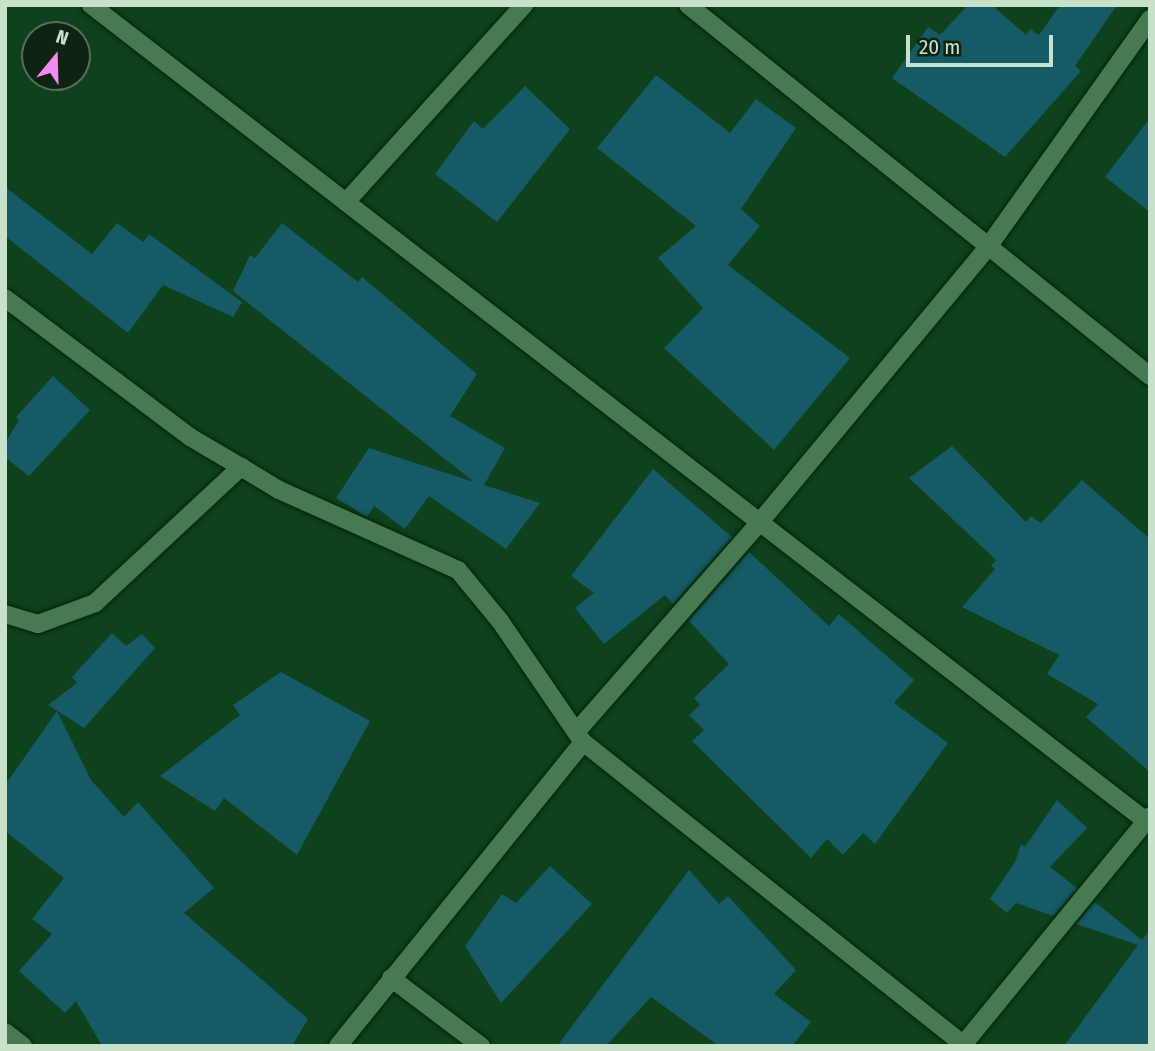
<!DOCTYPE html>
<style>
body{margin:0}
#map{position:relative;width:1155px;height:1051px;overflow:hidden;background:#0e421c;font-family:"Fira Sans Condensed",sans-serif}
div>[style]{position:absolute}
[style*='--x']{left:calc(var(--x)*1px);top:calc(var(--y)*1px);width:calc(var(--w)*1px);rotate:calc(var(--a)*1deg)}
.building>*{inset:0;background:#155a64}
.roads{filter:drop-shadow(0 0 2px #00260a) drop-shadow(0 0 2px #00260a)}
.street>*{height:18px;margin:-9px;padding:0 9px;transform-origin:9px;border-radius:9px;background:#487a51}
span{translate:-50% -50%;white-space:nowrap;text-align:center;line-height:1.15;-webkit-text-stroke:5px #0f2313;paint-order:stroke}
.frame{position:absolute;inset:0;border:7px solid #c7e1ca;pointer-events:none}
.north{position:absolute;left:21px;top:21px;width:70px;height:70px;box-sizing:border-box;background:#0f2313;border:2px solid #596f5c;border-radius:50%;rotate:19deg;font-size:19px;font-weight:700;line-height:28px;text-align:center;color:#c7e1ca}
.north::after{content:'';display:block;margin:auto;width:24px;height:32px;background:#f489f0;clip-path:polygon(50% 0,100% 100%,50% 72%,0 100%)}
.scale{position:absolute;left:906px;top:35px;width:147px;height:32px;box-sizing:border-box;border:4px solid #c7e1ca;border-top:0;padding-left:9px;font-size:21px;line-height:24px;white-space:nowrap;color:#c7e1ca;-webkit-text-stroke:5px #0f2313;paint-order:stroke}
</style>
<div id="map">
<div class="building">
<div style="clip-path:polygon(968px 5px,992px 5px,1026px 35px,1030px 29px,1039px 35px,1060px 5px,1117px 5px,1075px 66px,1081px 71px,1005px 157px,892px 78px,928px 27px,940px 35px)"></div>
<div style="clip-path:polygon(656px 75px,730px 133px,756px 99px,796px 128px,741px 209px,760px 226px,728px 265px,850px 358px,774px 450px,664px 348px,703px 308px,658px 258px,696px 226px,597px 148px)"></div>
<div style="clip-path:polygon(525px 86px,570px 129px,497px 222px,435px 174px,474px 121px,483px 129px)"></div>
<div style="clip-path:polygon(1150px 118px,1150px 212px,1105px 177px)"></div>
<div style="clip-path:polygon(5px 187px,92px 254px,117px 223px,143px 242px,149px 234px,242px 302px,233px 317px,163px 285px,128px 333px,5px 236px)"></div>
<div style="clip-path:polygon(282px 223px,358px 282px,362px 277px,477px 374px,450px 416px,505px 448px,484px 485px,540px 503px,506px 549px,429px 496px,405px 529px,374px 506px,367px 517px,336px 498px,369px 448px,474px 482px,233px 291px,250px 255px,255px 258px)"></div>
<div style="clip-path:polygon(53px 376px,90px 410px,29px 476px,6px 458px,5px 443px,19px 420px,16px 417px)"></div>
<div style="clip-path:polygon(952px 446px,1026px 522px,1031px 516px,1041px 523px,1082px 480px,1150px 539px,1150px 772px,1086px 717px,1098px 704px,1047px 674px,1059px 655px,962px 607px,995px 569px,991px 566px,996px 560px,909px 478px)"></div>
<div style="clip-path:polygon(653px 469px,732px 537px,673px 604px,665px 595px,604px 644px,575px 608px,594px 593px,571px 576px)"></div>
<div style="clip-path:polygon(749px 552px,829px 626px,839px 614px,914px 680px,894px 703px,948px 743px,875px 844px,863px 833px,843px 855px,827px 839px,811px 858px,692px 741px,704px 730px,689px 715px,700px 705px,694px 698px,729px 664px,689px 621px)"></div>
<div style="clip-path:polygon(112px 633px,126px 646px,142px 634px,155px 648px,84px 728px,48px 705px,77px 683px,72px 677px)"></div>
<div style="clip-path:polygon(281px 672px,370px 721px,297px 855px,224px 798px,215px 811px,160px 776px,240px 715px,233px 705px)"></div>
<div style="clip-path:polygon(57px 711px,91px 780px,124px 817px,138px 802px,214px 888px,184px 913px,308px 1019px,292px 1046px,102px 1046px,76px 1001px,65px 1013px,19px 971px,52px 934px,32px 919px,64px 878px,5px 831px,5px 785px)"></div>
<div style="clip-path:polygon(1057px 800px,1087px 828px,1050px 867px,1077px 888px,1053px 916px,1016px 903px,1007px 913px,990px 899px,1015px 862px,1021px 844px,1025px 847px)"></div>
<div style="clip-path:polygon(550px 866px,592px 904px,501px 1003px,465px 946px,502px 894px,516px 903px)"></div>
<div style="clip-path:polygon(689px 870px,719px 904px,728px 896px,796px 970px,774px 994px,811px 1022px,792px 1046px,719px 1046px,651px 997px,606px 1046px,557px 1046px)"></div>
<div style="clip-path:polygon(1095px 902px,1142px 940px,1150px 930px,1150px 1046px,1064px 1046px,1138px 945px,1076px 924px)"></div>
</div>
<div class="roads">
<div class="street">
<div style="--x:91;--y:5;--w:1339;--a:37.72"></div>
<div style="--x:688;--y:5;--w:593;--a:38.77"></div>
<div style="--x:346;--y:202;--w:266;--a:-47.9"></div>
<div style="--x:5;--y:298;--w:231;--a:36.9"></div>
<div style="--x:190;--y:437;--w:59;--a:30.5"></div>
<div style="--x:241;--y:467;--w:44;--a:31.2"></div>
<div style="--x:279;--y:490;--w:196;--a:24.1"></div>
<div style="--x:458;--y:570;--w:66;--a:50.5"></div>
<div style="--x:500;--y:621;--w:147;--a:55.6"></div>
<div style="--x:583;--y:742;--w:488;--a:38.5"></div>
<div style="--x:5;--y:614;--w:34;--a:17"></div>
<div style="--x:38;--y:624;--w:61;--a:-20.2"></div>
<div style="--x:95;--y:603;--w:200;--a:-43"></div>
<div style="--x:577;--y:731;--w:276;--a:-48.8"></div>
<div style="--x:759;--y:523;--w:359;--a:-50.3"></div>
<div style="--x:988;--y:247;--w:280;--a:-54.6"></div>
<div style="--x:391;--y:978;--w:113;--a:37.1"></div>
<div style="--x:5;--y:1032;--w:23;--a:38"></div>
<div style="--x:338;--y:1046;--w:390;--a:-51.1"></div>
<div style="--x:962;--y:1046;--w:297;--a:-50.7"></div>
</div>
</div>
<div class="frame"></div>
<div class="north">N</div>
<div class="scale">20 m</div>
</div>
